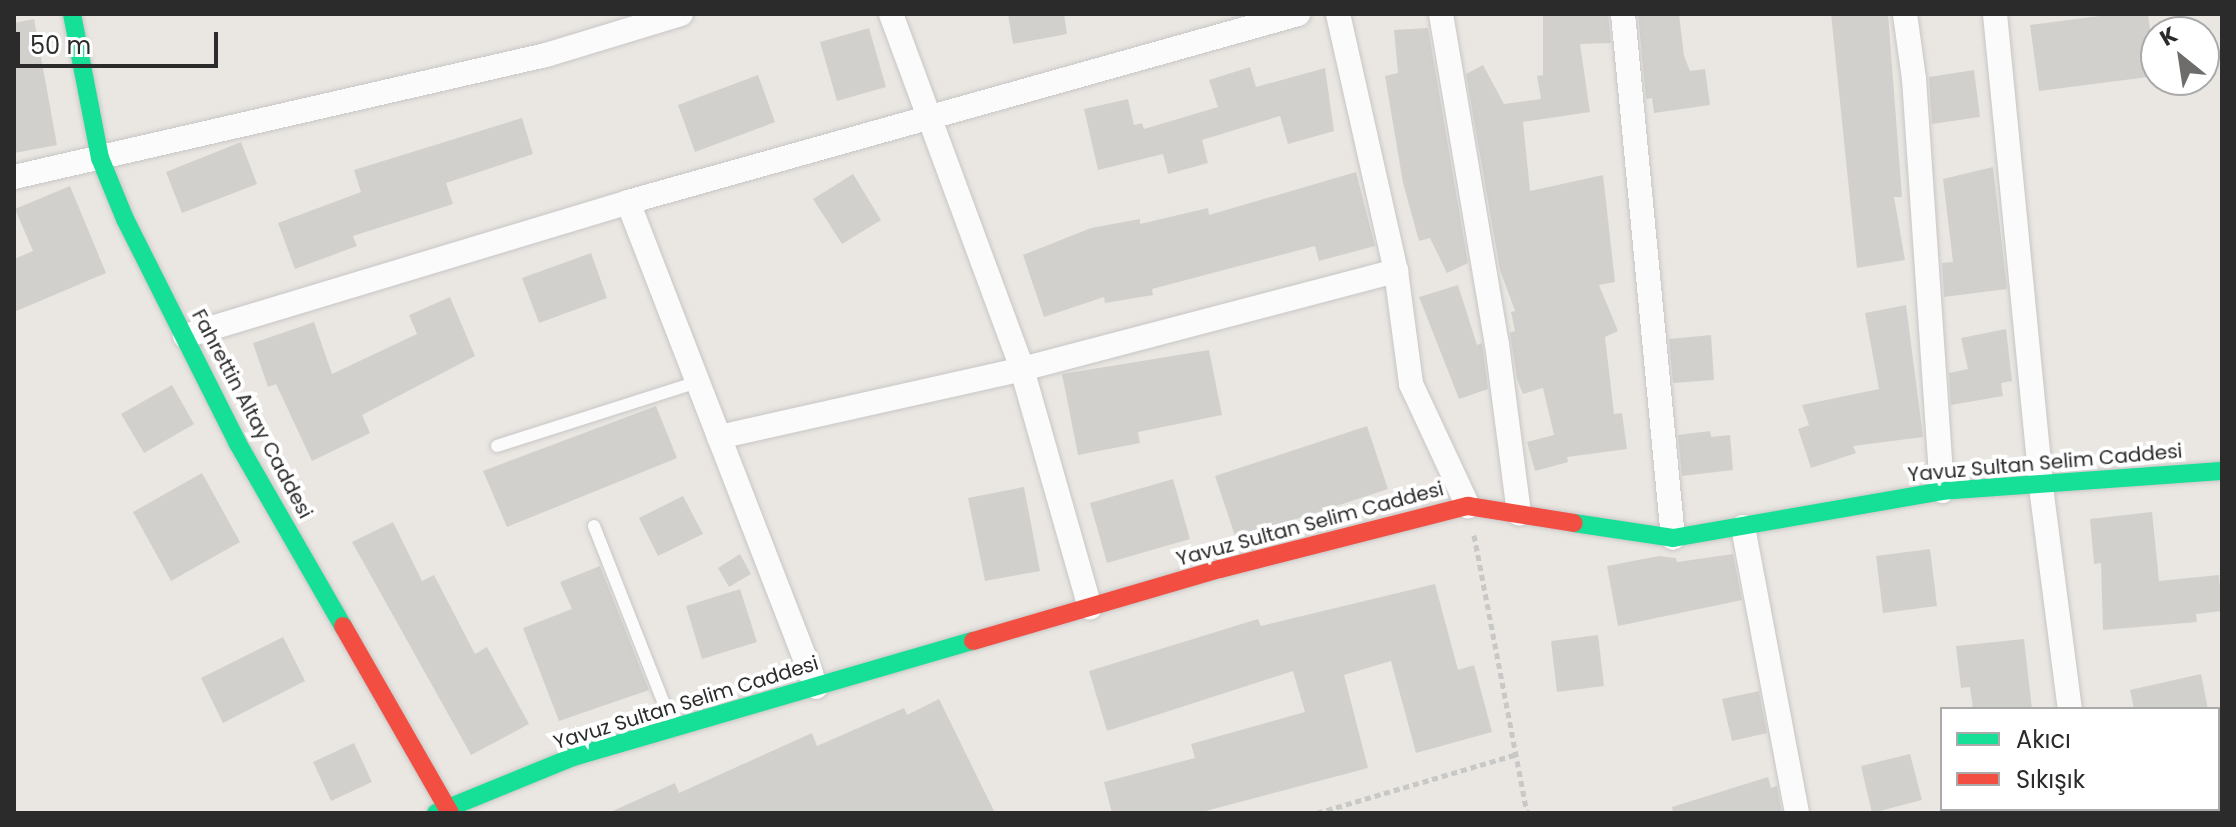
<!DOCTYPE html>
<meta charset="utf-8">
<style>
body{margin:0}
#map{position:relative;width:2236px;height:827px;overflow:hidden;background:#eae7e2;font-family:Poppins,sans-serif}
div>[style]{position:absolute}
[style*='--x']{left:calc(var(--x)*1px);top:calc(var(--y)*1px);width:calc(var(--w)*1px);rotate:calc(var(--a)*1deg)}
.building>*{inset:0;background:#d2d0cd}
.path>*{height:5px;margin-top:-2.5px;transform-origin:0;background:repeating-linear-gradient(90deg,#c8c8c7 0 6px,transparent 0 10px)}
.roads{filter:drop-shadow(0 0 2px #c7c6c6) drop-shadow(0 0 2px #c7c6c6)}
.lane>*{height:12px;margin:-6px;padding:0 6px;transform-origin:6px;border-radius:6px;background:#fcfbfb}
.street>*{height:24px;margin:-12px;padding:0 12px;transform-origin:12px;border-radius:12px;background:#fcfbfb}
.fast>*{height:18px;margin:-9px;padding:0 9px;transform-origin:9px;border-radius:9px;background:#16e098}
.jam>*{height:18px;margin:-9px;padding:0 9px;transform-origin:9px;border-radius:9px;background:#f24e42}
span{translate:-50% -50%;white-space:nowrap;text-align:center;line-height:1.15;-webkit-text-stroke:8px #fff;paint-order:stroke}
.street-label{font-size:20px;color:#2b2b2b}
.frame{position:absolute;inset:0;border:16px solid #2b2b2b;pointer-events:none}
.legend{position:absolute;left:1940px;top:707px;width:280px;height:104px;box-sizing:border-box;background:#fff;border:2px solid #aaa;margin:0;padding:10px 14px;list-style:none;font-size:24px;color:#2b2b2b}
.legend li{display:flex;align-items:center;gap:16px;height:40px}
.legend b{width:40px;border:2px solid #aaa}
.north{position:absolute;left:2140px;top:16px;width:80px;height:80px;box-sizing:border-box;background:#fff;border:2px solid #aaa;border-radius:50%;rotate:330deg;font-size:22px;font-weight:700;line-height:32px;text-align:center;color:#2b2b2b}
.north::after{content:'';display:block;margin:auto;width:28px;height:36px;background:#6e6d6b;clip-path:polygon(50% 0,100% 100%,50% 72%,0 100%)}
.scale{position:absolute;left:16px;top:32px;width:202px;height:36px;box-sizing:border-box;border:4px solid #2b2b2b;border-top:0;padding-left:10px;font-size:24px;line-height:28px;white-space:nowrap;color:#2b2b2b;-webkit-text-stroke:6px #fff;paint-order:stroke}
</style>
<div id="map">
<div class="building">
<div style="clip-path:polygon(1008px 14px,1064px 14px,1067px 34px,1013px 44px)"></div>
<div style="clip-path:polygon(1543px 14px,1608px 14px,1611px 43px,1580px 44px,1590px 112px,1523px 122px,1530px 191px,1603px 175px,1615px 282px,1599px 285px,1618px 331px,1605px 337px,1614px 414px,1622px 413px,1627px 449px,1567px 457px,1568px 462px,1535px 471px,1527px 442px,1554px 435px,1543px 388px,1523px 394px,1517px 379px,1510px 333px,1515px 331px,1511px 312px,1515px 311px,1500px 270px,1466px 74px,1483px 65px,1504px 104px,1541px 99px,1537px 76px,1543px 75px)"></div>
<div style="clip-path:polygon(1638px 14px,1679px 14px,1684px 56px,1690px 71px,1705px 69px,1710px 105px,1654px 113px,1652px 98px,1646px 99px)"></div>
<div style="clip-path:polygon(1831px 14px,1888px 14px,1902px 197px,1894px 197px,1905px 260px,1857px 268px)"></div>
<div style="clip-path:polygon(2115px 14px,2148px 14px,2156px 76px,2039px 91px,2030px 25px)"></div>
<div style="clip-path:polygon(34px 19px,57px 145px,14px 153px,14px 23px)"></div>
<div style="clip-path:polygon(869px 28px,886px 87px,837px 101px,820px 42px)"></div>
<div style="clip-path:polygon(1428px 28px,1468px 263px,1447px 273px,1430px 238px,1419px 241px,1403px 183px,1385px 76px,1398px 73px,1394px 30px)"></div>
<div style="clip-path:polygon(1250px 67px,1256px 87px,1325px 68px,1334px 131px,1288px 144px,1280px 116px,1202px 140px,1208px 163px,1168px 174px,1163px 154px,1098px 170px,1084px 109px,1128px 99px,1134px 125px,1142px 123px,1144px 129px,1218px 107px,1209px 80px)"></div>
<div style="clip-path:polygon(1974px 70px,1980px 117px,1932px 124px,1929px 77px)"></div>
<div style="clip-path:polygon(758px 75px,775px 122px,695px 152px,678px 105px)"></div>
<div style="clip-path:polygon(522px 118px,533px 154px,446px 183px,453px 204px,353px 236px,357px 246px,295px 269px,278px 223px,361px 192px,354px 170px)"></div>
<div style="clip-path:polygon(241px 142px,257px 184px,182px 213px,166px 172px)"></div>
<div style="clip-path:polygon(1993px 167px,2007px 289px,1944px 297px,1942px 263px,1953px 262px,1943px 179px)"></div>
<div style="clip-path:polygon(1356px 172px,1375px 246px,1319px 261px,1315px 246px,1152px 289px,1153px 295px,1105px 303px,1104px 297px,1044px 317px,1023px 255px,1091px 228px,1140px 219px,1140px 224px,1208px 208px,1209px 215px)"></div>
<div style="clip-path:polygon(853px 174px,881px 220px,842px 244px,813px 199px)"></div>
<div style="clip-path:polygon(70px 186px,106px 273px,14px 312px,14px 259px,33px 251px,15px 209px)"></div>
<div style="clip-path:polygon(591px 253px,607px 298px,539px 323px,522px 278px)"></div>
<div style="clip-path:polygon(1458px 285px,1477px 345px,1482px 343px,1488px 389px,1459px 399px,1419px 297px)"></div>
<div style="clip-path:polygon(450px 297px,475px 356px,362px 415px,370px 433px,312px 461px,276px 384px,268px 387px,253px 343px,314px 322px,332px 374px,417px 334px,409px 315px)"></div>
<div style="clip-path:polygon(1906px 305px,1923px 437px,1853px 446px,1856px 453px,1811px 468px,1798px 429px,1809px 425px,1802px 405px,1879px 389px,1865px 313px)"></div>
<div style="clip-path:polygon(2006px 329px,2012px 381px,2001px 383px,2003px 396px,1951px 405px,1949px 373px,1968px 369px,1961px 338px)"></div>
<div style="clip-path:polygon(1711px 335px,1714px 380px,1673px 383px,1669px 339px)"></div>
<div style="clip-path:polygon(1209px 350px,1222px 415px,1138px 432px,1140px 443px,1078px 455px,1062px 374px)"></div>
<div style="clip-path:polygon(172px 385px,194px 424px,144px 453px,121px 414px)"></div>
<div style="clip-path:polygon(656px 406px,677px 458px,507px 527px,483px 471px)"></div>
<div style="clip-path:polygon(1367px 426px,1388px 489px,1236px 539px,1215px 476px)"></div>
<div style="clip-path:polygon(1710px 431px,1711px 437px,1730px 435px,1733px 470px,1682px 476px,1678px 435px)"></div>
<div style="clip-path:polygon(202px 473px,240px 542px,171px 581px,133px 512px)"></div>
<div style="clip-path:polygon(1173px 479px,1190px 539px,1107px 563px,1090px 503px)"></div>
<div style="clip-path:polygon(1024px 487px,1040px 571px,985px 581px,968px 498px)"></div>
<div style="clip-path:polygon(683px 496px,703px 534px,658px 556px,639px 518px)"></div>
<div style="clip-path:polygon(2152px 512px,2159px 581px,2219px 575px,2222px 611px,2196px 614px,2197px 622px,2103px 630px,2101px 563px,2094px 564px,2090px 519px)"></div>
<div style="clip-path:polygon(393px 522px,422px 581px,434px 575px,475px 654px,487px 647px,529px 724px,471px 755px,352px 542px)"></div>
<div style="clip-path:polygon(1930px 549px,1937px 606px,1883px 613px,1876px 556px)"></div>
<div style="clip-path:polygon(740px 554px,751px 574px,729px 587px,718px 568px)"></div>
<div style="clip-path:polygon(1733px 554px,1742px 600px,1618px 626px,1607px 566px,1659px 556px,1676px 558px,1677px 562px)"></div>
<div style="clip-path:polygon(600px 566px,649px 690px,559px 721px,523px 628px,572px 609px,560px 582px)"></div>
<div style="clip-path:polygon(1435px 584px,1458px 670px,1474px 665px,1492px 732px,1416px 753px,1391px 661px,1344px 675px,1368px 768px,1198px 813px,1112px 813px,1104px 782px,1195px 758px,1191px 744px,1305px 712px,1293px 671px,1107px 731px,1089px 671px,1258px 619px,1261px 626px)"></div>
<div style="clip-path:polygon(740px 589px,757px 642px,702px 659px,686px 606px)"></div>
<div style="clip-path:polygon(1598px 635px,1604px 686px,1557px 692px,1551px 641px)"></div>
<div style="clip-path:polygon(283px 637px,305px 681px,223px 723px,201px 678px)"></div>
<div style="clip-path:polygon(2024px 639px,2032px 709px,1973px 709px,1970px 687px,1961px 688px,1956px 646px)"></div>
<div style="clip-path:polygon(2201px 674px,2208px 709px,2134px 709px,2130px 690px)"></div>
<div style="clip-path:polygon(1759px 691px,1767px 733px,1732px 741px,1722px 699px)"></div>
<div style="clip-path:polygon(939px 699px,995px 813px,608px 813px,675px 783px,679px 793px,812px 733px,817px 746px,904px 708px,907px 715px)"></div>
<div style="clip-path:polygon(354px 743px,372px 782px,331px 801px,313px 762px)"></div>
<div style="clip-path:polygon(1910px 754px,1922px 800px,1872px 813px,1861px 766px)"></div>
<div style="clip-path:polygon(1768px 777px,1771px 788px,1777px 786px,1782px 813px,1673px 813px,1672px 807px)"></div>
</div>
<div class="path">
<div style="--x:1474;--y:535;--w:283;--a:79.2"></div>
<div style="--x:1317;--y:813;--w:209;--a:-16.4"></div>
</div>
<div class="roads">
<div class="lane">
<div style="--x:497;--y:446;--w:211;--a:-17.7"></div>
<div style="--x:594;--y:526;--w:213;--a:68.5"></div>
</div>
<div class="street">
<div style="--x:891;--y:14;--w:378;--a:69.7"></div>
<div style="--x:1022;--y:369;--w:248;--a:74.1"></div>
<div style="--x:1338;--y:14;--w:263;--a:77.3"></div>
<div style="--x:1396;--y:271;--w:114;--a:82.4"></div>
<div style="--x:1411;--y:384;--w:135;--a:65"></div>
<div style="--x:1441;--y:14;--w:335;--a:80.4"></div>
<div style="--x:1497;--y:344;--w:171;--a:82.6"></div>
<div style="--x:1623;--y:14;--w:526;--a:84.55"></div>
<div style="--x:1905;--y:14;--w:66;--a:82.1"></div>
<div style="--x:1914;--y:79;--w:413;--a:86.1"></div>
<div style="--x:1995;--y:14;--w:475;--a:84.4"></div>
<div style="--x:2041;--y:487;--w:224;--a:82.6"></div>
<div style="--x:14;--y:177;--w:546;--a:-12.92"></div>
<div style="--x:546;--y:55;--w:141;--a:-16.9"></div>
<div style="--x:628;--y:202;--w:520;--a:68.81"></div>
<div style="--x:185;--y:336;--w:463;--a:-16.8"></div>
<div style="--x:628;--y:202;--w:696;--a:-15.67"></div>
<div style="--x:719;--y:437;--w:311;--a:-12.6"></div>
<div style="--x:1022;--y:369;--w:387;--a:-14.7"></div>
<div style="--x:1743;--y:527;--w:291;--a:79.3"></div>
<div style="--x:2083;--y:809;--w:4;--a:90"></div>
</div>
<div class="fast">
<div style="--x:72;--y:14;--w:147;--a:79"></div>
<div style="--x:100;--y:158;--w:66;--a:67.7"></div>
<div style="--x:125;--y:219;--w:250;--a:63.3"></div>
<div style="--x:237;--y:442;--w:212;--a:60.1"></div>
<div style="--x:1574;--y:523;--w:100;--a:8.6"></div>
<div style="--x:1673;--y:538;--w:273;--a:-9.9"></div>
<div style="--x:1942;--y:491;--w:281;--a:-4.1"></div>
<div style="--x:436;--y:813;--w:148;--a:-22.2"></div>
<div style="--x:573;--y:757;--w:416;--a:-16.2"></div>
</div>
<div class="jam">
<div style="--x:343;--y:626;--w:215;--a:60.2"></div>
<div style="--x:973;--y:641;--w:257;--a:-16.3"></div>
<div style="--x:1220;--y:569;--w:256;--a:-14.3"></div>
<div style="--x:1468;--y:506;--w:107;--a:9.1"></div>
</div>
</div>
<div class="street-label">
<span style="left:252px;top:414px;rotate:62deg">Fahrettin Altay Caddesi</span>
<span style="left:2045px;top:463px;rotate:-5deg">Yavuz Sultan Selim Caddesi</span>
<span style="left:1310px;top:524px;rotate:-15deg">Yavuz Sultan Selim Caddesi</span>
<span style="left:686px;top:703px;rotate:-17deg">Yavuz Sultan Selim Caddesi</span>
</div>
<div class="frame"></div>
<ul class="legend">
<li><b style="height:10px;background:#16e098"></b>Akıcı</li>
<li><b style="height:10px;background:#f24e42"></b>Sıkışık</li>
</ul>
<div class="north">K</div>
<div class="scale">50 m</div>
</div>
